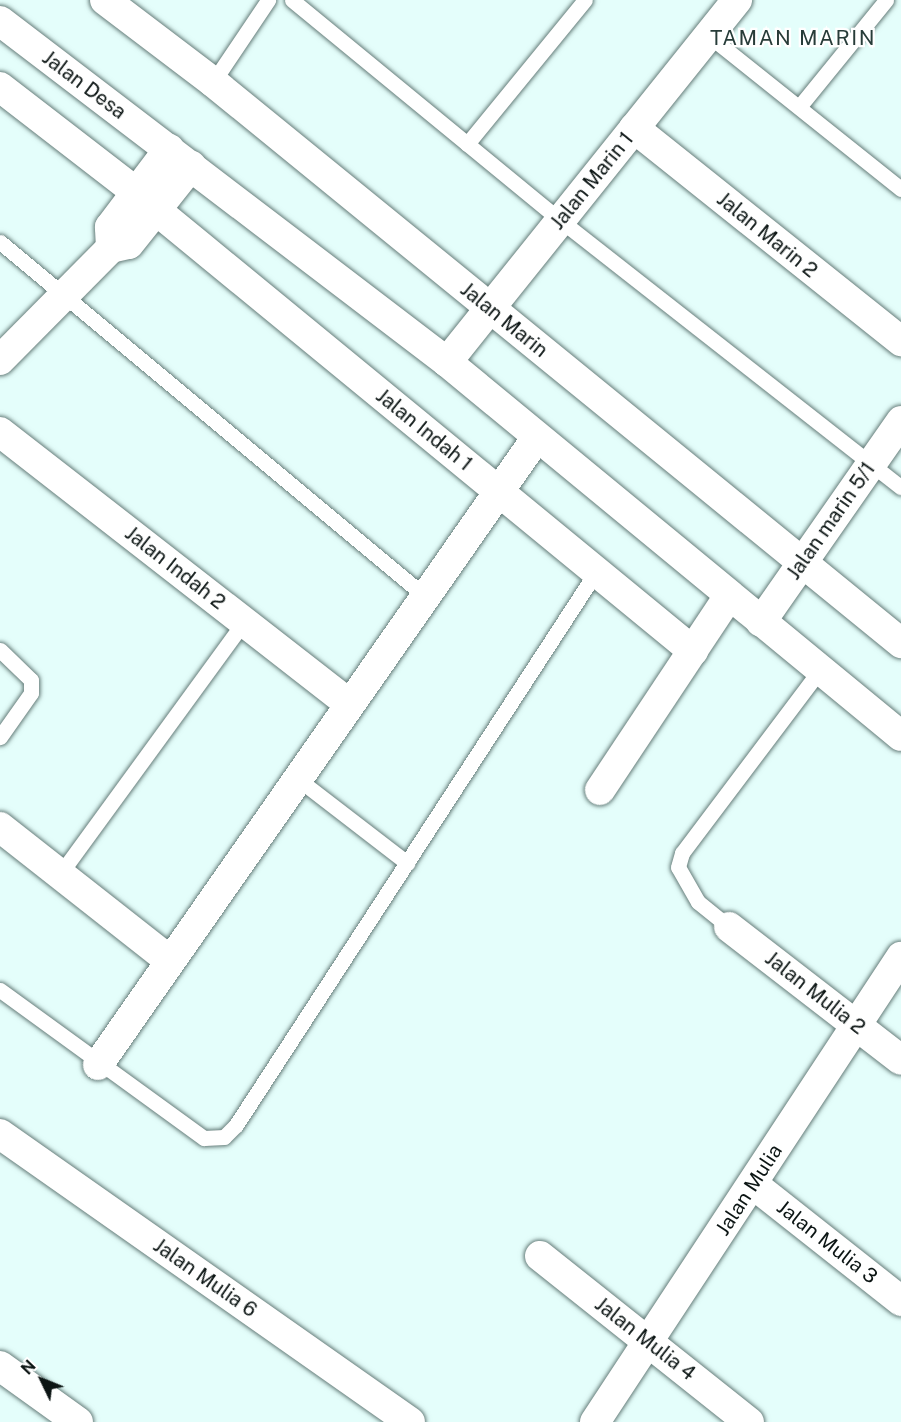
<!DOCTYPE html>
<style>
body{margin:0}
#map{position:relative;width:901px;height:1422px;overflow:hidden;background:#e4fefb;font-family:"Public Sans",sans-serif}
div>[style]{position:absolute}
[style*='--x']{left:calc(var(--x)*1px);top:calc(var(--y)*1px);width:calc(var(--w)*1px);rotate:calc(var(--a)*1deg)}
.roads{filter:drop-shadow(0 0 2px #667d7a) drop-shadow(0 0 2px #667d7a)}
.service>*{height:15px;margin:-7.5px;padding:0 7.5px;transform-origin:7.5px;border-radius:7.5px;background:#fff}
.minor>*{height:30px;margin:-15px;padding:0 15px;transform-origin:15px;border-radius:15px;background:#fff}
span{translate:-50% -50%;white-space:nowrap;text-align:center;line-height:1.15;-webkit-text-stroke:4.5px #fff;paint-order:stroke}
.street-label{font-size:20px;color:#0c1514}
.neighbourhood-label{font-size:21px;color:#273c39;letter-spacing:1.5px}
.north{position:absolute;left:12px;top:1350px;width:60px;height:60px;-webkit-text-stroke:4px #fff;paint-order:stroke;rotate:313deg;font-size:16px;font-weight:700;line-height:24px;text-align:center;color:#0c1514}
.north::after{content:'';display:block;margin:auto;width:21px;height:27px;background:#0c1514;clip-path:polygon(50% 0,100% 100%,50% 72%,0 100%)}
</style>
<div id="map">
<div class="roads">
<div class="service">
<div style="--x:292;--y:0;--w:347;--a:39.4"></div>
<div style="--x:560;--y:220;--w:433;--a:38.1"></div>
<div style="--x:708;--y:35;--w:247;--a:38.6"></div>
<div style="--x:213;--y:82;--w:99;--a:-56.1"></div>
<div style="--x:799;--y:107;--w:138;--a:-50.9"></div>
<div style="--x:467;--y:144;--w:186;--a:-50.7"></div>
<div style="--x:0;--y:242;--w:555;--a:39.81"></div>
<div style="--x:0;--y:650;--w:43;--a:44.1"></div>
<div style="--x:31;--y:680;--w:13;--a:90"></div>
<div style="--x:31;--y:693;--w:54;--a:125.2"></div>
<div style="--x:298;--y:779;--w:138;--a:37.6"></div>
<div style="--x:60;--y:874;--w:312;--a:-53.9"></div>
<div style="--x:729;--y:927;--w:40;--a:-141"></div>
<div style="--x:698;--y:902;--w:40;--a:-119.7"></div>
<div style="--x:678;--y:867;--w:15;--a:-74"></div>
<div style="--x:682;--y:853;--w:229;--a:-53"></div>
<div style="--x:0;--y:990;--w:252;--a:36"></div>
<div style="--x:204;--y:1138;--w:20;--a:-3"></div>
<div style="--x:224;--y:1137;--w:17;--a:-45"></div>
<div style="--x:236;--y:1125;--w:660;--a:-56.94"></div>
</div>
<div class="minor">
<div style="--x:105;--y:0;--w:136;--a:37.2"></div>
<div style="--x:213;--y:82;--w:888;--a:39.19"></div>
<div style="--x:0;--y:21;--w:562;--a:37.34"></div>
<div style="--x:447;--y:362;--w:588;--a:39.48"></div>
<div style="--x:0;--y:87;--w:172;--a:37.7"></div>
<div style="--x:634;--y:128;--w:342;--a:38.6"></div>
<div style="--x:156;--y:210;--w:695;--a:39.39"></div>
<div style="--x:111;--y:248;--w:21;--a:-93"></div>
<div style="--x:110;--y:227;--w:98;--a:-52.9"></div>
<div style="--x:0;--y:360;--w:158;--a:-45.3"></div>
<div style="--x:111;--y:248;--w:18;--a:-13"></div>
<div style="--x:129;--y:244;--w:100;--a:-51.5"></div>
<div style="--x:447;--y:362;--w:464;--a:-51.3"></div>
<div style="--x:0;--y:432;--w:443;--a:37.9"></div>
<div style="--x:761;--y:622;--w:245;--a:-55.1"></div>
<div style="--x:600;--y:790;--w:233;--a:-56.4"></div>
<div style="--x:0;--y:827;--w:216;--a:38.2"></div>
<div style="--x:729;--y:927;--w:217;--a:37.7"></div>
<div style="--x:98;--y:1065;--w:766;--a:-55.04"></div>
<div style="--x:0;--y:1134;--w:501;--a:35.09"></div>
<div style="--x:753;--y:1184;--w:189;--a:38.3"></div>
<div style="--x:540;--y:1256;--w:267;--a:38.5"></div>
<div style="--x:0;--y:1366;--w:96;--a:35.7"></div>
<div style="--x:595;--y:1422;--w:557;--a:-56.65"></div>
</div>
</div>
<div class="street-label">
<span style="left:84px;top:85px;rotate:37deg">Jalan Desa</span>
<span style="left:592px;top:181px;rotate:-51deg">Jalan Marin 1</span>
<span style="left:767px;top:235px;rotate:39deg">Jalan Marin 2</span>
<span style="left:504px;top:320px;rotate:39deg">Jalan Marin</span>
<span style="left:424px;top:430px;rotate:39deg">Jalan Indah 1</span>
<span style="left:831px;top:521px;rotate:-55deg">Jalan marin 5/1</span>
<span style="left:175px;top:568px;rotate:38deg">Jalan Indah 2</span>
<span style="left:815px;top:993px;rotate:38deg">Jalan Mulia 2</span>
<span style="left:749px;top:1190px;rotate:-57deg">Jalan Mulia</span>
<span style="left:827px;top:1242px;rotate:38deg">Jalan Mulia 3</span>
<span style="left:205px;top:1278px;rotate:35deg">Jalan Mulia 6</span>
<span style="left:645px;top:1339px;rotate:38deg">Jalan Mulia 4</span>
</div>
<div class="neighbourhood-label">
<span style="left:793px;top:38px">TAMAN MARIN</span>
</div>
<div class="north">N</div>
</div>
